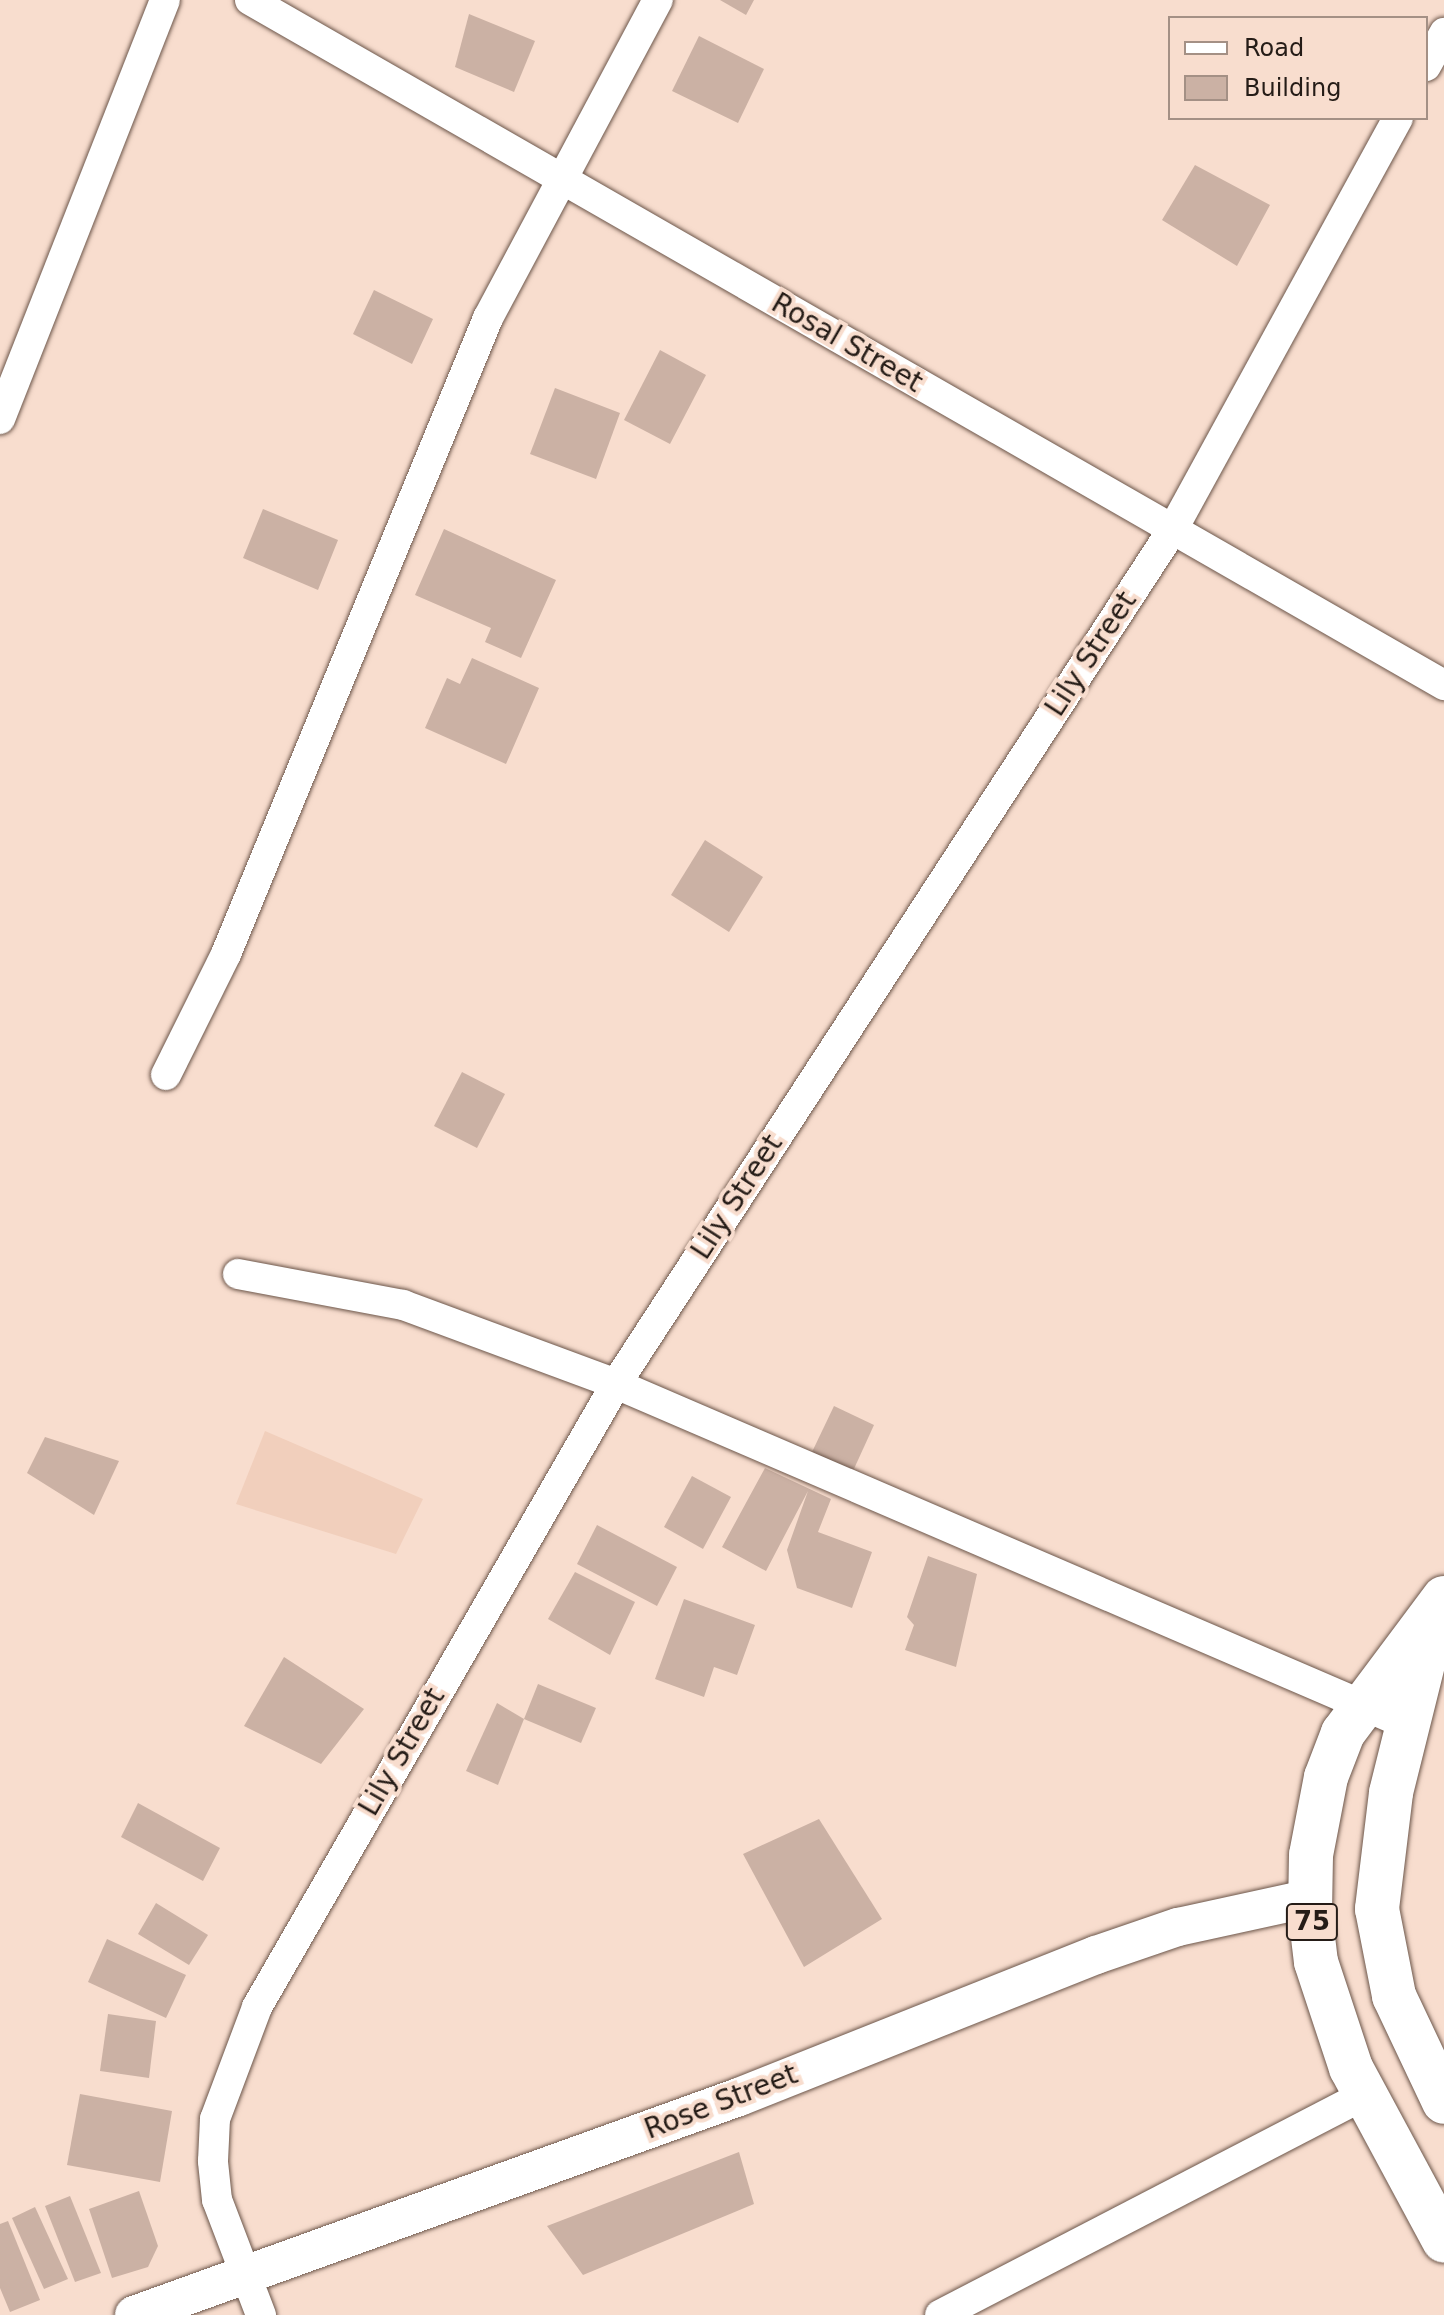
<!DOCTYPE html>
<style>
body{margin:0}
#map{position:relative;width:1444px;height:2315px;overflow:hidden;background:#f8ddce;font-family:"DejaVu Sans",sans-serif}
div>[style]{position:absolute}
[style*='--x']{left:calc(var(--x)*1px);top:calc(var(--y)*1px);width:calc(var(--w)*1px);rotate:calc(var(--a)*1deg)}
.built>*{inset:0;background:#f1cfbc}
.building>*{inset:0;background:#cbb1a4}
.roads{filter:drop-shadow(0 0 2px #6c564a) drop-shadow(0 0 2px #6c564a)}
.minor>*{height:30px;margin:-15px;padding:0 15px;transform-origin:15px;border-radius:15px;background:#fff}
.tertiary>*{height:38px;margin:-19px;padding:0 19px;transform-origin:19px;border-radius:19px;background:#fff}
.trunk>*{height:44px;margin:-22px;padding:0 22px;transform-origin:22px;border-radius:22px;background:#fff}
span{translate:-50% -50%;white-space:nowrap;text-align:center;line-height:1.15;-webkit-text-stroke:8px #f8ddce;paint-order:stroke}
.shield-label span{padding:2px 6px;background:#f8ddce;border:2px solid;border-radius:6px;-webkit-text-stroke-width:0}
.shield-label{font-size:26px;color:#251c17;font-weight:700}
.street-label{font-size:28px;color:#251c17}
.legend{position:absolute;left:1168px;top:16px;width:260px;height:104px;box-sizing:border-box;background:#f8ddce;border:2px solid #a49085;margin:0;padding:10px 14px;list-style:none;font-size:24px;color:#251c17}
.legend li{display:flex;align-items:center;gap:16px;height:40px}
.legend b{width:40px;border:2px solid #a49085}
</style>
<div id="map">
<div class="built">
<div style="clip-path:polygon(265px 1431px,423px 1499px,396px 1554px,236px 1504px)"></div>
</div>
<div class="building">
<div style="clip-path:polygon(720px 0,754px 0,746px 15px)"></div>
<div style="clip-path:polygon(469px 14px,535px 41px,514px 92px,455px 67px)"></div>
<div style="clip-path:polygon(699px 36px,764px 69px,738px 123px,672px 91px)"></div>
<div style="clip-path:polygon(1195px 165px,1270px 205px,1237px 266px,1162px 220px)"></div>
<div style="clip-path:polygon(374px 290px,433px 319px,412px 364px,353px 334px)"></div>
<div style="clip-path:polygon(660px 350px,706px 375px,670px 444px,624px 420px)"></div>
<div style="clip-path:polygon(555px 388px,620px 413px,596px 479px,530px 454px)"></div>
<div style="clip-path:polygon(263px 509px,338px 540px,318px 590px,243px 558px)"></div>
<div style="clip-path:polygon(444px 529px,556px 580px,521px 658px,485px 642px,491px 628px,415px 595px)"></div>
<div style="clip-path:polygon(472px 658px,539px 688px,506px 764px,425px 728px,447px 678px,460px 684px)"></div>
<div style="clip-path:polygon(705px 840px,763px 877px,729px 932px,671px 895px)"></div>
<div style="clip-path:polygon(462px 1072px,505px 1094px,477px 1148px,434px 1126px)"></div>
<div style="clip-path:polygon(834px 1406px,874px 1425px,853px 1471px,812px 1452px)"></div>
<div style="clip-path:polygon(45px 1437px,119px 1461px,94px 1515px,27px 1473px)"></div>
<div style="clip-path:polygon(765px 1468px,831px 1499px,818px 1532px,872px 1552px,852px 1608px,797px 1588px,787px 1550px,808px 1491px,766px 1571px,722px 1547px)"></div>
<div style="clip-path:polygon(692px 1476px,731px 1497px,703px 1549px,664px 1527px)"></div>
<div style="clip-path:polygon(597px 1525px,677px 1567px,657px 1606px,577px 1564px)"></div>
<div style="clip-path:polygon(928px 1556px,977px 1574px,956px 1667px,905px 1650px,914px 1625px,907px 1617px)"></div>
<div style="clip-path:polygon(575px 1572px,635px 1602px,610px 1655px,548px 1619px)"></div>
<div style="clip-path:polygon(684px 1599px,755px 1625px,737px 1675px,714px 1667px,704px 1697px,655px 1679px)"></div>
<div style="clip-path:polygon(284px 1657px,364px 1709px,321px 1764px,244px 1726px)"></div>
<div style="clip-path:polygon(538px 1684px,596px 1708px,581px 1743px,524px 1719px)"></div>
<div style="clip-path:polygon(497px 1703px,524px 1719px,498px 1785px,466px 1771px)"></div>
<div style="clip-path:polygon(138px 1803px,220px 1848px,203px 1881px,121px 1837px)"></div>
<div style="clip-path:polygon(819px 1819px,882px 1919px,804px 1967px,743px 1854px)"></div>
<div style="clip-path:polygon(156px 1903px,208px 1935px,189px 1965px,138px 1934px)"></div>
<div style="clip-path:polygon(107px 1939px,186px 1975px,166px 2018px,88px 1982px)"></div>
<div style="clip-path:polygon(108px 2014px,156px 2021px,149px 2078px,100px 2071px)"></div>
<div style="clip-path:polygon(80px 2094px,172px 2111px,160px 2182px,67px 2165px)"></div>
<div style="clip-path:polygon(739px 2152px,754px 2204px,583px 2275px,547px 2226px)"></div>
<div style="clip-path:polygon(139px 2191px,158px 2246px,148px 2267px,112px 2278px,89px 2209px)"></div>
<div style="clip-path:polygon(70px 2196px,101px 2273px,75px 2282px,45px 2206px)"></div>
<div style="clip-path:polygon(35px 2207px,68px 2279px,44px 2289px,12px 2218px)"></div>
<div style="clip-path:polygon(8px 2221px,40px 2300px,10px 2312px,0 2288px,0 2224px)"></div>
</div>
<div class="roads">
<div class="minor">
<div style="--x:250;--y:0;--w:1377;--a:29.84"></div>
<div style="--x:1426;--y:66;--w:38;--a:-61"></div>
<div style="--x:0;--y:419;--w:450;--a:-68.5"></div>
<div style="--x:166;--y:1075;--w:135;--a:-63.6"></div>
<div style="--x:226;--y:954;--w:688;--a:-67.61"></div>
<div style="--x:488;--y:318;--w:361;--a:-61.9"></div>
<div style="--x:238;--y:1274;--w:168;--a:10.6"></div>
<div style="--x:403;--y:1305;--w:227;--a:20.3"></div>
<div style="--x:616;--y:1384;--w:865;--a:23.28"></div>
<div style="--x:261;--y:2315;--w:123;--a:-110.9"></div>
<div style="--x:217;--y:2200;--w:39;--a:-96"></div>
<div style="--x:213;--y:2161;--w:42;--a:-87.3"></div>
<div style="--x:215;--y:2119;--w:120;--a:-69.4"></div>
<div style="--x:257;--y:2007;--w:719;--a:-60.05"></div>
<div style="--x:616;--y:1384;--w:1020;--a:-56.92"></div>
<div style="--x:1173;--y:529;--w:469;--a:-61.3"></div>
<div style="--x:940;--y:2315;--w:479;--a:-27.4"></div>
</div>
<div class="tertiary">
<div style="--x:134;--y:2315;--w:643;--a:-19.82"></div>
<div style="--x:739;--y:2097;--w:384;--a:-21.7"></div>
<div style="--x:1096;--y:1955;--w:87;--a:-18.9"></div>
<div style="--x:1178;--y:1927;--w:136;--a:-12.3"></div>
</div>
<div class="trunk">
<div style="--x:1444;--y:1598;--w:169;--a:126.8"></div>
<div style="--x:1343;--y:1733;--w:47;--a:111.1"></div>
<div style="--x:1326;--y:1777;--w:79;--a:100.9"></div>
<div style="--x:1311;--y:1855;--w:57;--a:91"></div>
<div style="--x:1310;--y:1912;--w:50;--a:83.2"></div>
<div style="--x:1316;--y:1962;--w:112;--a:71.7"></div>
<div style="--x:1351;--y:2068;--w:196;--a:61.7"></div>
<div style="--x:1434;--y:1620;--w:178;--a:104"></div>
<div style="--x:1391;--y:1793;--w:117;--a:96.9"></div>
<div style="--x:1377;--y:1909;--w:89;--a:78.9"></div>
<div style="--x:1394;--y:1996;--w:117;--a:64.7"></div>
</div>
</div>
<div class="shield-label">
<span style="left:1312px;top:1922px">75</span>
</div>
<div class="street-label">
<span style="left:847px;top:343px;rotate:30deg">Rosal Street</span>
<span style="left:1091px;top:654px;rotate:-57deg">Lily Street</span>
<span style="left:737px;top:1197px;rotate:-57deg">Lily Street</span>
<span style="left:402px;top:1752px;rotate:-60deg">Lily Street</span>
<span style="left:721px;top:2102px;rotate:-21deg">Rose Street</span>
</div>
<ul class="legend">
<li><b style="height:10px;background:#fff"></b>Road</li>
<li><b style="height:22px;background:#cbb1a4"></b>Building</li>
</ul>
</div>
